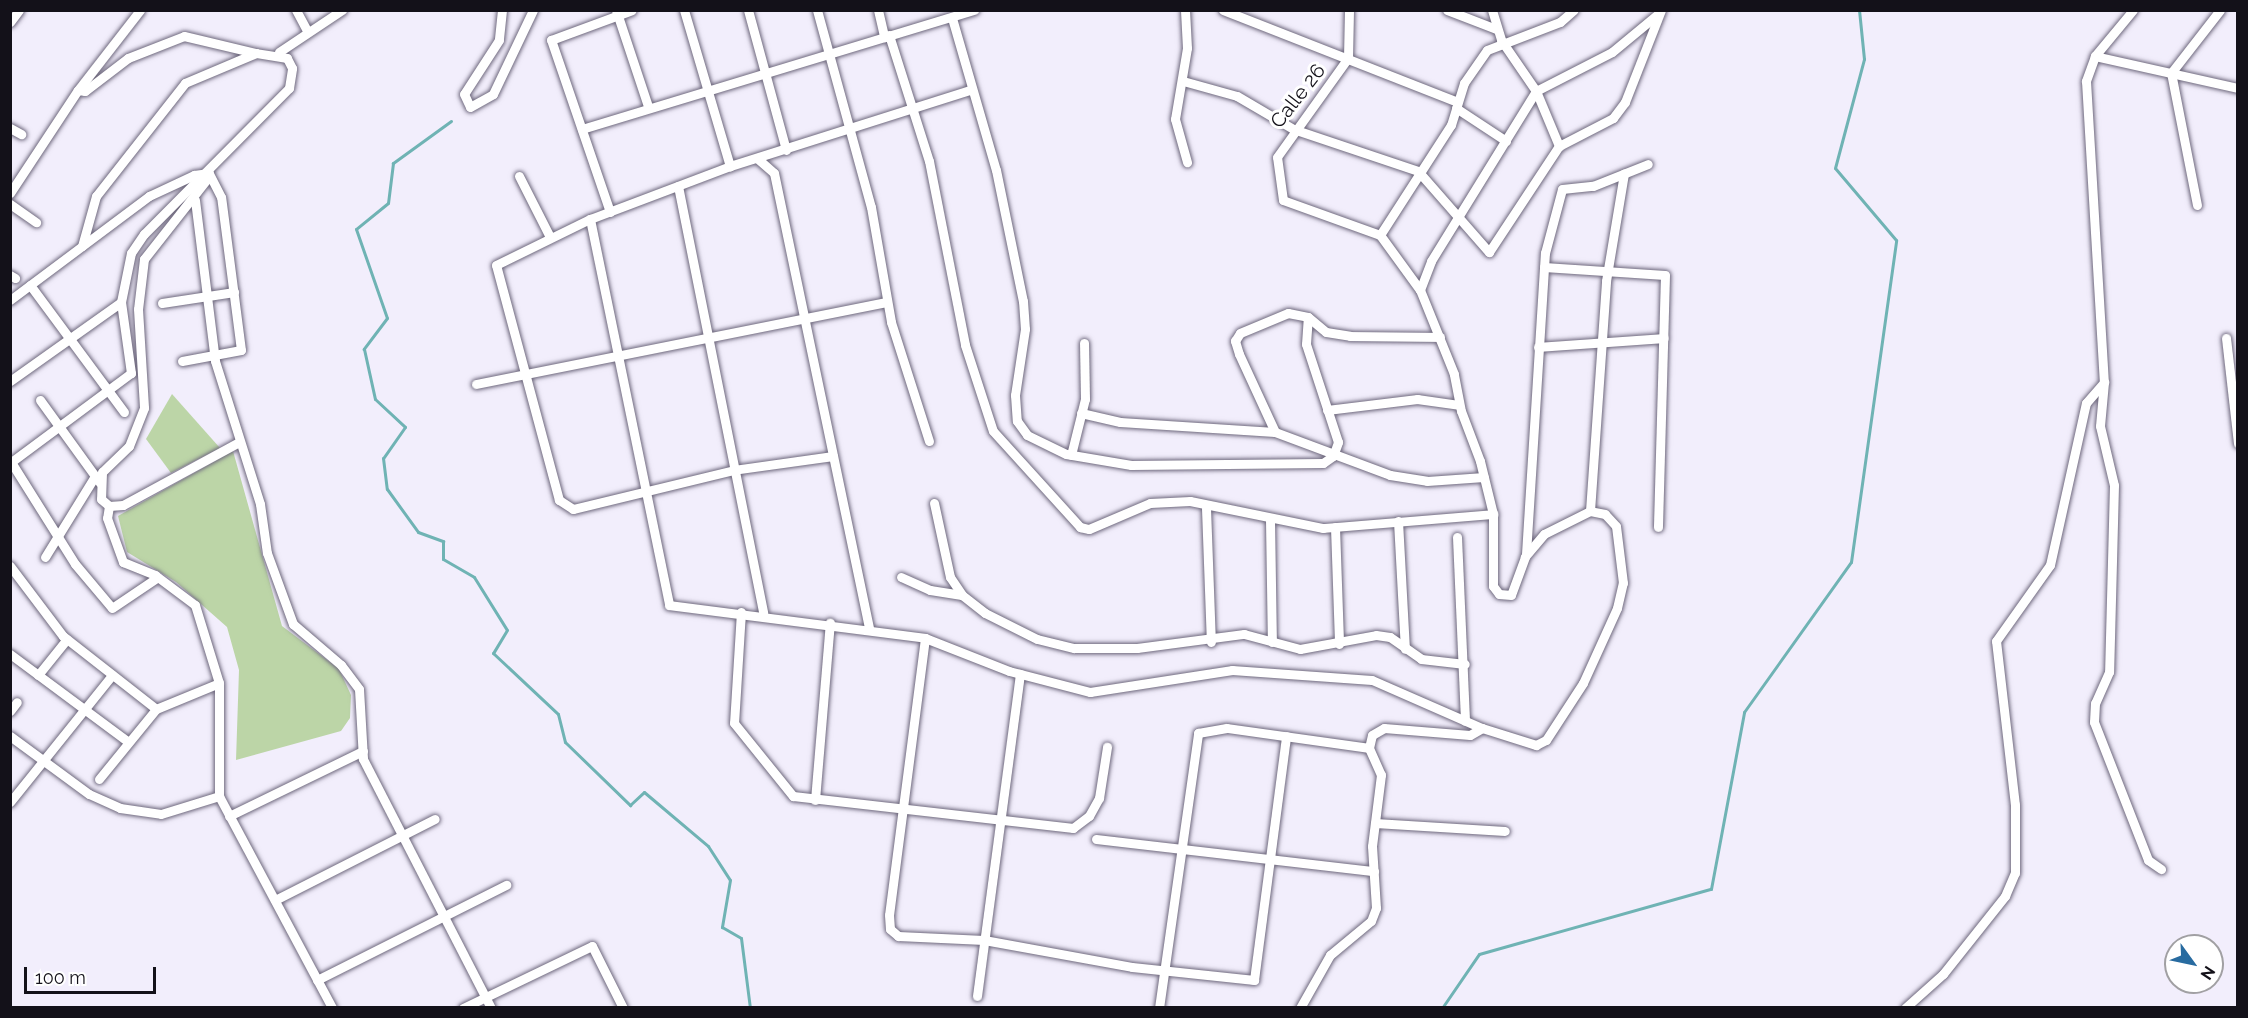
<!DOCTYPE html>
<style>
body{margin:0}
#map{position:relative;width:2248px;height:1018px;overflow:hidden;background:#f2eefc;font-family:Raleway,sans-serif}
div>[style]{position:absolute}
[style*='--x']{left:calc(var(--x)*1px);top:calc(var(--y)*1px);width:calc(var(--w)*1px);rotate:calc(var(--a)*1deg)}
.green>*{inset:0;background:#bcd5a7}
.stream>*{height:3px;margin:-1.5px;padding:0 1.5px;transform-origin:1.5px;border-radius:1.5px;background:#6fb3b4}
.roads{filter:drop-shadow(0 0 2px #6e687d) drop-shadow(0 0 2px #6e687d)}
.street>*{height:9px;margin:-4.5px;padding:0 4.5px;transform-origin:4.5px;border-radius:4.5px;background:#fff}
span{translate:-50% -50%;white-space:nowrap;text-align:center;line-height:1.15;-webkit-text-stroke:6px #fff;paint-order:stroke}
.street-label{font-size:20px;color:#131119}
.frame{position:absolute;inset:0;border:12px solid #131119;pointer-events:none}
.north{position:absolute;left:2164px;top:934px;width:60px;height:60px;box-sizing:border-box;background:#fff;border:2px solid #a1a0a3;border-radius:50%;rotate:123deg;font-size:16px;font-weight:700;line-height:24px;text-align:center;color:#131119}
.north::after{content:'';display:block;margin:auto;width:21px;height:27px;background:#286ba0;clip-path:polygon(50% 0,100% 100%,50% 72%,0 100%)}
.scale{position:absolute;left:24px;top:967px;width:132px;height:27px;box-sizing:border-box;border:3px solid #131119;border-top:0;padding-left:8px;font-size:18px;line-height:21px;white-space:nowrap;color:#131119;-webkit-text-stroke:4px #fff;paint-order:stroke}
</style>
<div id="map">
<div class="green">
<div style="clip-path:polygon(172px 394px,220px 448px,171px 473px,146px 439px)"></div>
<div style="clip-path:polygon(233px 451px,282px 626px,339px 669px,351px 695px,350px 718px,341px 731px,236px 760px,239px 670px,227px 627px,176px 582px,127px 552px,118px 516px)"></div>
</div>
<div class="stream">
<div style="--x:451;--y:121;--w:72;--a:144.1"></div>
<div style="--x:393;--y:163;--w:40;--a:97.1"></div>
<div style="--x:388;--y:203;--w:41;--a:140.9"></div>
<div style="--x:356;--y:229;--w:94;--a:70.8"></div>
<div style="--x:387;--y:318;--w:39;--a:127"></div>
<div style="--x:364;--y:349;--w:51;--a:77.6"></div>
<div style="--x:375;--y:399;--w:41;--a:43"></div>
<div style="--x:405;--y:427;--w:38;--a:125"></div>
<div style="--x:383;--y:458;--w:31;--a:83"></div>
<div style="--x:387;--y:489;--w:53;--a:54.2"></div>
<div style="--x:418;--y:532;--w:27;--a:20"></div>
<div style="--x:443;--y:541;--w:18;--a:90"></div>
<div style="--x:443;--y:559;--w:36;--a:30"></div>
<div style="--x:474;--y:577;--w:62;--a:58.1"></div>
<div style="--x:507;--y:630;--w:27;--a:121"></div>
<div style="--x:493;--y:653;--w:89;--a:43.2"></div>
<div style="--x:558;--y:714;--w:29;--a:76"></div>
<div style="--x:565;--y:742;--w:91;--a:44.1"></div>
<div style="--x:630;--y:805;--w:19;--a:-43"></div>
<div style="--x:644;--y:792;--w:84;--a:40.2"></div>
<div style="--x:708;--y:846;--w:40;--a:57.1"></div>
<div style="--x:730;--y:880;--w:48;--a:99.7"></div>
<div style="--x:722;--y:927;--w:22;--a:30"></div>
<div style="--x:741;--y:938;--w:71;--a:82.7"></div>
<div style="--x:1442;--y:1008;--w:65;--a:-55.6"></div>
<div style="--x:1479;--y:954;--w:241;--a:-15.7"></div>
<div style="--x:1711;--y:889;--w:180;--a:-79.4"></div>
<div style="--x:1744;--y:712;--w:184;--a:-54.5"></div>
<div style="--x:1851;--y:562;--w:325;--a:-82"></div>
<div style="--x:1896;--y:240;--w:94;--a:-130.3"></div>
<div style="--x:1835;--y:168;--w:113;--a:-75.1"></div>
<div style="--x:1864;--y:59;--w:49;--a:-95.8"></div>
</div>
<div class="roads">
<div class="street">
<div style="--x:296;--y:10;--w:24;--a:62"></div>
<div style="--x:502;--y:10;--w:30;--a:96"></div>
<div style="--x:499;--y:40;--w:64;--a:122.9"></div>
<div style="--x:464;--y:94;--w:14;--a:65"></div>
<div style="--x:470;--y:107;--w:26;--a:-29"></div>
<div style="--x:493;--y:94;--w:93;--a:-64.5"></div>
<div style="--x:616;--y:10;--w:101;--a:71.6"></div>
<div style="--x:684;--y:10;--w:163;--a:73.6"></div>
<div style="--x:748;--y:10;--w:145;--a:74.8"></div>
<div style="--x:817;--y:10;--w:204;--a:74.7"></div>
<div style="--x:871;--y:207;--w:117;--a:80.1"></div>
<div style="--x:891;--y:322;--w:125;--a:72.3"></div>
<div style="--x:878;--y:10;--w:28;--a:77"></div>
<div style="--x:1185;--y:10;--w:38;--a:87"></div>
<div style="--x:1187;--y:48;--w:72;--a:99.6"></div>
<div style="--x:1175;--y:119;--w:45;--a:74.4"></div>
<div style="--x:1223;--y:10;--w:252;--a:21.4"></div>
<div style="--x:1447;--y:10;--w:53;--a:21.2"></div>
<div style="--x:1492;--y:10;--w:31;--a:73"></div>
<div style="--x:1501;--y:40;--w:62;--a:55.5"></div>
<div style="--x:1536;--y:91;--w:60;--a:67.3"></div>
<div style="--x:2133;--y:10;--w:60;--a:129.6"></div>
<div style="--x:2095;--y:56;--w:27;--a:110"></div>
<div style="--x:2086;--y:81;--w:302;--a:86.6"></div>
<div style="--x:2104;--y:382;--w:44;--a:95.2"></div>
<div style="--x:2100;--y:426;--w:61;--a:76.7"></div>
<div style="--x:2114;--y:485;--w:187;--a:91.5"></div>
<div style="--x:2109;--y:672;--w:34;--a:114"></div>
<div style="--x:2095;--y:703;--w:19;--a:93"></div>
<div style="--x:2094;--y:722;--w:148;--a:68.6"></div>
<div style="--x:2148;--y:860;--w:16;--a:35"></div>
<div style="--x:952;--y:18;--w:158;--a:73.9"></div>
<div style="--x:996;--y:170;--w:134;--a:78.4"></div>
<div style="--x:1023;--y:301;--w:28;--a:86"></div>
<div style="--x:1025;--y:329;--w:67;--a:98.6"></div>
<div style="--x:1015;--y:395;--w:26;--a:86"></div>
<div style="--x:1017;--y:421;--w:17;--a:54"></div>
<div style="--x:1027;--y:435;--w:43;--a:26"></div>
<div style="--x:1066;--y:454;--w:66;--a:9.6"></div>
<div style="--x:1131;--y:465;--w:192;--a:-0.6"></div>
<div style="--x:1323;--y:463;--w:12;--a:-35"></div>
<div style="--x:1333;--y:456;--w:15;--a:-70"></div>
<div style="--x:1338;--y:442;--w:103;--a:-108.1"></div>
<div style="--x:1306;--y:344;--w:27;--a:-86"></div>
<div style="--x:10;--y:22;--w:15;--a:-53"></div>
<div style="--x:889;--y:35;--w:132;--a:72.4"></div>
<div style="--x:929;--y:161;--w:187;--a:78.9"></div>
<div style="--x:965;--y:345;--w:90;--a:72"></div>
<div style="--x:993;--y:431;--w:130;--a:47.8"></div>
<div style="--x:1080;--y:527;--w:9;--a:13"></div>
<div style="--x:1089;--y:529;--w:66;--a:-23.1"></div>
<div style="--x:1150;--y:503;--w:40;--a:-2.9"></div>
<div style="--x:1190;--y:501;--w:136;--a:11.5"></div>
<div style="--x:1323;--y:528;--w:171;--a:-4.7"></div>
<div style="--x:279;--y:52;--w:76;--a:-33.7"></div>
<div style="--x:2095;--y:56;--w:147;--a:12.6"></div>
<div style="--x:1183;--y:81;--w:56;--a:15.5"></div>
<div style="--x:1237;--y:96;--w:65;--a:30.5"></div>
<div style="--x:1293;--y:129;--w:132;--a:18.6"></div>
<div style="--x:1418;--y:171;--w:108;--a:48.8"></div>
<div style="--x:1489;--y:252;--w:127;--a:-56.6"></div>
<div style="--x:1559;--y:146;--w:61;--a:-27.4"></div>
<div style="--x:1613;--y:118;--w:20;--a:-53"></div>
<div style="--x:1625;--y:102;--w:99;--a:-68.6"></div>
<div style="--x:78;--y:90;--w:7;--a:8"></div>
<div style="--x:85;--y:91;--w:54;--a:-37.5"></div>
<div style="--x:128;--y:58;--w:60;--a:-21.4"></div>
<div style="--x:184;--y:36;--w:74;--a:13.3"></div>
<div style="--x:1456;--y:108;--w:60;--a:33.4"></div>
<div style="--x:10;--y:128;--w:13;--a:29"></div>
<div style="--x:582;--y:129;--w:410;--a:-16.9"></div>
<div style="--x:758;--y:159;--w:21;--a:41"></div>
<div style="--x:774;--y:173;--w:466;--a:78.2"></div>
<div style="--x:519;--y:176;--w:68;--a:63.1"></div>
<div style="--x:207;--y:179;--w:102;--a:128.2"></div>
<div style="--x:144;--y:259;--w:50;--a:96.8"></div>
<div style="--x:138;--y:309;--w:99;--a:86.5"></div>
<div style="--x:144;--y:408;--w:41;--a:111.5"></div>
<div style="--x:129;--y:446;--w:37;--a:136"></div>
<div style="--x:102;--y:472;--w:27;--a:92"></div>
<div style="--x:101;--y:499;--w:11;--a:41"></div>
<div style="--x:109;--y:506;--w:14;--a:-4"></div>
<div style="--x:123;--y:505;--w:130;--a:-28.5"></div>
<div style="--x:678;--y:186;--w:435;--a:78.7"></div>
<div style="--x:10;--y:193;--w:123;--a:-56.6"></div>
<div style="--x:78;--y:90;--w:101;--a:-52.2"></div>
<div style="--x:195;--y:200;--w:162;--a:82.9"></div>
<div style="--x:215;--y:361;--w:150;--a:72.5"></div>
<div style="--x:260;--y:504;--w:49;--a:81.9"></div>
<div style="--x:267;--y:553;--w:76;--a:69.9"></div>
<div style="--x:293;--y:624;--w:63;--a:40.5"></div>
<div style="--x:341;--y:665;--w:30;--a:53"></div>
<div style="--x:359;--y:689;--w:70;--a:86.7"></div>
<div style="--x:363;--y:759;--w:280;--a:62.8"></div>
<div style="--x:10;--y:204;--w:32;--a:35"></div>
<div style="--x:2197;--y:205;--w:135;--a:-101.1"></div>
<div style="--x:2171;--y:73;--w:80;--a:-52.1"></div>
<div style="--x:610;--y:212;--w:182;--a:-108.9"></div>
<div style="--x:551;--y:40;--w:86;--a:-20.3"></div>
<div style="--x:590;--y:219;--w:394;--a:78.4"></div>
<div style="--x:669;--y:605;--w:258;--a:7.3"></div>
<div style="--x:925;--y:638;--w:90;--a:21.4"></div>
<div style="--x:1009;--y:671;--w:84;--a:14.5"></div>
<div style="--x:1090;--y:692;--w:144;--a:-8.8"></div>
<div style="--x:1232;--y:670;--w:140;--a:4.1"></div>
<div style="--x:1372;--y:680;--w:120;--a:23.6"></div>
<div style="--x:1482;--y:728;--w:57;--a:17.5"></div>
<div style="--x:1536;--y:745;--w:11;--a:-27"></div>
<div style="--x:1546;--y:740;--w:68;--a:-57"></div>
<div style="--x:1583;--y:683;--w:82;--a:-65.6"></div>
<div style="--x:1617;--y:608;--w:26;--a:-77"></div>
<div style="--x:1623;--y:583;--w:57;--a:-97"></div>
<div style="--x:1616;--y:526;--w:16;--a:-133"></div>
<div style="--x:1605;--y:514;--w:15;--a:-169"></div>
<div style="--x:1590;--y:511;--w:51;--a:153.4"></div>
<div style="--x:1544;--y:534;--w:30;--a:130"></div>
<div style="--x:1525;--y:557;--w:40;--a:110.2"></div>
<div style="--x:1511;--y:595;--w:12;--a:-175"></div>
<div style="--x:1499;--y:594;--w:10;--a:-127"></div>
<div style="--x:1493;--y:586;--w:72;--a:-90"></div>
<div style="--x:1493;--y:514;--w:55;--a:-103.8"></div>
<div style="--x:1480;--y:461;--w:53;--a:-110.8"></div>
<div style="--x:1461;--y:411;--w:38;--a:-101"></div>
<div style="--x:1454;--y:374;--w:91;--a:-112"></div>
<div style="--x:1420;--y:290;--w:68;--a:-126"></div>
<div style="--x:1380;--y:235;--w:103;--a:-160.2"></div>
<div style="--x:1283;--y:200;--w:43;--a:-97.9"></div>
<div style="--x:1277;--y:157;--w:122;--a:-54.4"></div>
<div style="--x:1348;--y:58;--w:48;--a:-88.8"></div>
<div style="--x:1380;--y:235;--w:131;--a:-57.2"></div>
<div style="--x:1451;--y:125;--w:44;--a:-72.8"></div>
<div style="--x:1464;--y:83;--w:40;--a:-55.1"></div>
<div style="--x:1487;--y:50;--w:78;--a:-21"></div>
<div style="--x:1560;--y:22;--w:18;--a:-41"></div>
<div style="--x:1544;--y:267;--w:121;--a:3.8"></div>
<div style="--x:1665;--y:275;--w:252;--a:91.6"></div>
<div style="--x:10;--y:275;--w:6;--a:31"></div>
<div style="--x:30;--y:285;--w:158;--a:53.5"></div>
<div style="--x:1420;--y:290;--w:31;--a:-69"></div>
<div style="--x:1431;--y:261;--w:200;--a:-58.3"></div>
<div style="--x:1536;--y:91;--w:85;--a:-27.2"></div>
<div style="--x:1612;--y:52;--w:60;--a:-39.6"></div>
<div style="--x:10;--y:300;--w:174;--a:-36.8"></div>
<div style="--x:149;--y:196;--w:50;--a:-25"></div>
<div style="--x:194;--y:175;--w:15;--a:-8"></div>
<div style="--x:121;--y:302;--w:72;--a:82"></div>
<div style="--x:131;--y:373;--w:149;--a:143.4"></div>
<div style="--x:11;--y:462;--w:120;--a:57.9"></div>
<div style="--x:75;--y:564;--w:57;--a:49.9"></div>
<div style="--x:112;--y:608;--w:55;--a:-34"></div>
<div style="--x:162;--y:303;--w:73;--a:-8.7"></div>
<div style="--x:2226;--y:338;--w:106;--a:83.5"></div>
<div style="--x:1538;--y:347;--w:126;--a:-4.1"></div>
<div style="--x:182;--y:361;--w:60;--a:-10.6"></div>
<div style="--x:241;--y:350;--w:154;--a:-97.4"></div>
<div style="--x:221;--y:197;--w:27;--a:-117"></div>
<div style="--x:10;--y:381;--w:136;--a:-35.4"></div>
<div style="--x:121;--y:302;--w:50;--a:-78.5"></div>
<div style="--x:131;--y:253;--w:23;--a:-56"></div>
<div style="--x:144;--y:234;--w:206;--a:-45.2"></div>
<div style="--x:289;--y:88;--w:20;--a:-81"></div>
<div style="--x:292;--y:68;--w:11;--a:-117"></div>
<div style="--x:287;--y:58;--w:31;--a:-171"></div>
<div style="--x:256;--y:53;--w:77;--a:157.1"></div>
<div style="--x:185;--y:83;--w:144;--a:128.2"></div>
<div style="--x:96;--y:196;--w:52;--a:105.6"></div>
<div style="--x:476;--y:384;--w:419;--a:-11.3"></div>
<div style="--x:40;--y:400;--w:102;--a:54.1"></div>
<div style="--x:1327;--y:410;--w:91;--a:-7"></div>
<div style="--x:1417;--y:399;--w:42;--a:8.1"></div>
<div style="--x:1081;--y:413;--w:40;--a:13"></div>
<div style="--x:1120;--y:422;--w:155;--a:3.7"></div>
<div style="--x:1275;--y:432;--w:123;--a:20.5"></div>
<div style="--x:1390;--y:475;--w:37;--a:9"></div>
<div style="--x:1427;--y:481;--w:57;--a:-4"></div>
<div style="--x:1275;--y:432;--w:86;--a:-114.8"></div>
<div style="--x:1239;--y:354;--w:14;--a:-107"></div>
<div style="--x:1235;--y:341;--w:9;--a:-58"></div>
<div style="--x:1240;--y:333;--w:52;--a:-22.6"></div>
<div style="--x:1288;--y:313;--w:20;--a:11"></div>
<div style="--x:1308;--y:317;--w:23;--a:40"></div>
<div style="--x:1326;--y:332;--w:24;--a:9"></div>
<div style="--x:1350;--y:336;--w:90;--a:0.6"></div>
<div style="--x:1071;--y:455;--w:58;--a:-76"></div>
<div style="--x:1085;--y:399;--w:56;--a:-91"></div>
<div style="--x:833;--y:456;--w:100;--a:172"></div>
<div style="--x:734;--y:470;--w:166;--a:166.4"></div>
<div style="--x:573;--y:509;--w:17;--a:-147"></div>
<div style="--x:559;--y:500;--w:243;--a:-105"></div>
<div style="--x:496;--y:265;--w:105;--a:-26.1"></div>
<div style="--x:590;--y:219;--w:150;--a:-20.7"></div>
<div style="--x:730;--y:166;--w:252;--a:-17.6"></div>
<div style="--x:934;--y:503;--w:76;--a:77.8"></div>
<div style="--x:950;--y:577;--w:22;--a:56"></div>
<div style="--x:962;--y:595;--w:29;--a:38"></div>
<div style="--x:985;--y:613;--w:58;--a:26.6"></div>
<div style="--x:1037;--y:639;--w:38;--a:14"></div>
<div style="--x:1074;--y:648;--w:63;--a:0"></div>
<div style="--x:1137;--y:648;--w:108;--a:-7.5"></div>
<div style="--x:1244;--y:634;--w:58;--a:15"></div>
<div style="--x:1300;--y:649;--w:77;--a:-10.4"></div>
<div style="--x:1376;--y:635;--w:14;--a:8"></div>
<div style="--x:1390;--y:637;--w:38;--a:35"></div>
<div style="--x:1421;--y:659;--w:44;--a:6.5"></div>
<div style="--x:109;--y:506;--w:12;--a:99"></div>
<div style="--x:107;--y:518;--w:47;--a:70"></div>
<div style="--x:123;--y:562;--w:35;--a:22"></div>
<div style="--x:155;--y:575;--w:50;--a:36.9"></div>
<div style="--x:195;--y:605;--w:82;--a:72.9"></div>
<div style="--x:219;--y:683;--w:113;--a:90"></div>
<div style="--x:219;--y:796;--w:240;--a:61.9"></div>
<div style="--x:1206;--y:508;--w:134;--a:87.9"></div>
<div style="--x:1590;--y:511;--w:231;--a:-86"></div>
<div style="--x:1606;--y:281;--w:109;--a:-80.5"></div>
<div style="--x:1270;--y:520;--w:122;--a:89.1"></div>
<div style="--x:1398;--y:521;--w:128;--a:86.9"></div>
<div style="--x:1335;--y:527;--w:117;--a:88"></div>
<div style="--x:1457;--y:537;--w:184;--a:87.5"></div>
<div style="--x:1526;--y:554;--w:302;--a:-86.4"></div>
<div style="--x:1545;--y:253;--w:66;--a:-75.1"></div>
<div style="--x:1562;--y:189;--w:31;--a:-6"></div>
<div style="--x:1593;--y:186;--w:59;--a:-21.8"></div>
<div style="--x:45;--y:557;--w:95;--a:-58.3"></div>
<div style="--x:10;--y:566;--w:88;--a:52.9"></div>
<div style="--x:63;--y:636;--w:118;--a:38.1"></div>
<div style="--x:901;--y:577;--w:32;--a:24"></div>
<div style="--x:930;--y:590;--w:32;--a:9"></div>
<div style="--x:741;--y:612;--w:111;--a:93.6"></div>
<div style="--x:734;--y:723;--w:94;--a:51.1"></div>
<div style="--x:793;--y:796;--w:282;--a:6.5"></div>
<div style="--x:1073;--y:828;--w:20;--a:-37"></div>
<div style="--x:1089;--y:816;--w:21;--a:-61"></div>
<div style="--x:1099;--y:798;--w:52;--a:-81.1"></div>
<div style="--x:925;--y:638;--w:279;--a:97.4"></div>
<div style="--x:889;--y:915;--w:14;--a:86"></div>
<div style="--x:890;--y:929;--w:11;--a:41"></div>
<div style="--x:898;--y:936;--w:86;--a:2.7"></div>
<div style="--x:984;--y:940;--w:150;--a:10.3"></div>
<div style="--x:1132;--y:967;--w:123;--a:6.1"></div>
<div style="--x:1254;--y:980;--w:246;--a:-82.5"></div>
<div style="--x:10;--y:654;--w:144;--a:36.6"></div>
<div style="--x:38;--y:675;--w:46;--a:-51.1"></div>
<div style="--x:10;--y:711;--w:11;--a:-52"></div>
<div style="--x:10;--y:736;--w:98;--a:36.3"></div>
<div style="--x:89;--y:794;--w:34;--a:24"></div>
<div style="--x:120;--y:808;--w:41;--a:8.3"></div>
<div style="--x:161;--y:814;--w:61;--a:-17.2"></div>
<div style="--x:99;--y:779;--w:90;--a:-50.8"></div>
<div style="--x:156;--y:709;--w:68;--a:-22.4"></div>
<div style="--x:815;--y:800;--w:178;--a:-85.2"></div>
<div style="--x:10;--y:802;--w:163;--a:-51.2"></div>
<div style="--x:229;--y:816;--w:149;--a:-25.9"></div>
<div style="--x:1375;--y:823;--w:130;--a:3.5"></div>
<div style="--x:1096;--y:839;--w:280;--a:6.6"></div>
<div style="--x:275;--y:900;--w:179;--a:-26.9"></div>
<div style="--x:317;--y:980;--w:212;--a:-26.7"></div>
<div style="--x:977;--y:996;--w:325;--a:-82.4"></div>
<div style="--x:463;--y:1008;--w:143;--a:-25.7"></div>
<div style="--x:592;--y:946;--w:69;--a:63.4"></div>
<div style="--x:1159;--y:1008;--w:278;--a:-81.9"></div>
<div style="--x:1198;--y:733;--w:29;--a:-10"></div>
<div style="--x:1227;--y:728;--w:143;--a:8"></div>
<div style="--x:1300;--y:1008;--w:61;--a:-60.5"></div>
<div style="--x:1330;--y:955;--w:53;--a:-39.7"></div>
<div style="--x:1371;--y:921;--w:14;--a:-69"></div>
<div style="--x:1376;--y:908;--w:62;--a:-93.7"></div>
<div style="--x:1372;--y:846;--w:72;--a:-82.8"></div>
<div style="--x:1381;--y:775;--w:30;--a:-114"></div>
<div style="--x:1369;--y:748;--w:13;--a:-77"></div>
<div style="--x:1372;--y:735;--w:14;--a:-30"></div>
<div style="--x:1384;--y:728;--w:86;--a:4.7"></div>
<div style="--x:1470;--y:735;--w:14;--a:-30"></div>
<div style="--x:1905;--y:1008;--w:51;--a:-41.8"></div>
<div style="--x:1943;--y:974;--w:100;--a:-51.5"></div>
<div style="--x:2005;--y:896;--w:25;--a:-67"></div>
<div style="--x:2015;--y:873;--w:68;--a:-90"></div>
<div style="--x:2015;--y:805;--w:165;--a:-96.6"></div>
<div style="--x:1996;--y:641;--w:93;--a:-54.6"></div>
<div style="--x:2050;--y:565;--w:166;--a:-77.5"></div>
<div style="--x:2086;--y:403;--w:28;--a:-49"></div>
</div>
</div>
<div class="street-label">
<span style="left:1298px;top:96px;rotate:-52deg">Calle 26</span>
</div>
<div class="frame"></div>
<div class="north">N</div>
<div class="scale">100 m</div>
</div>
